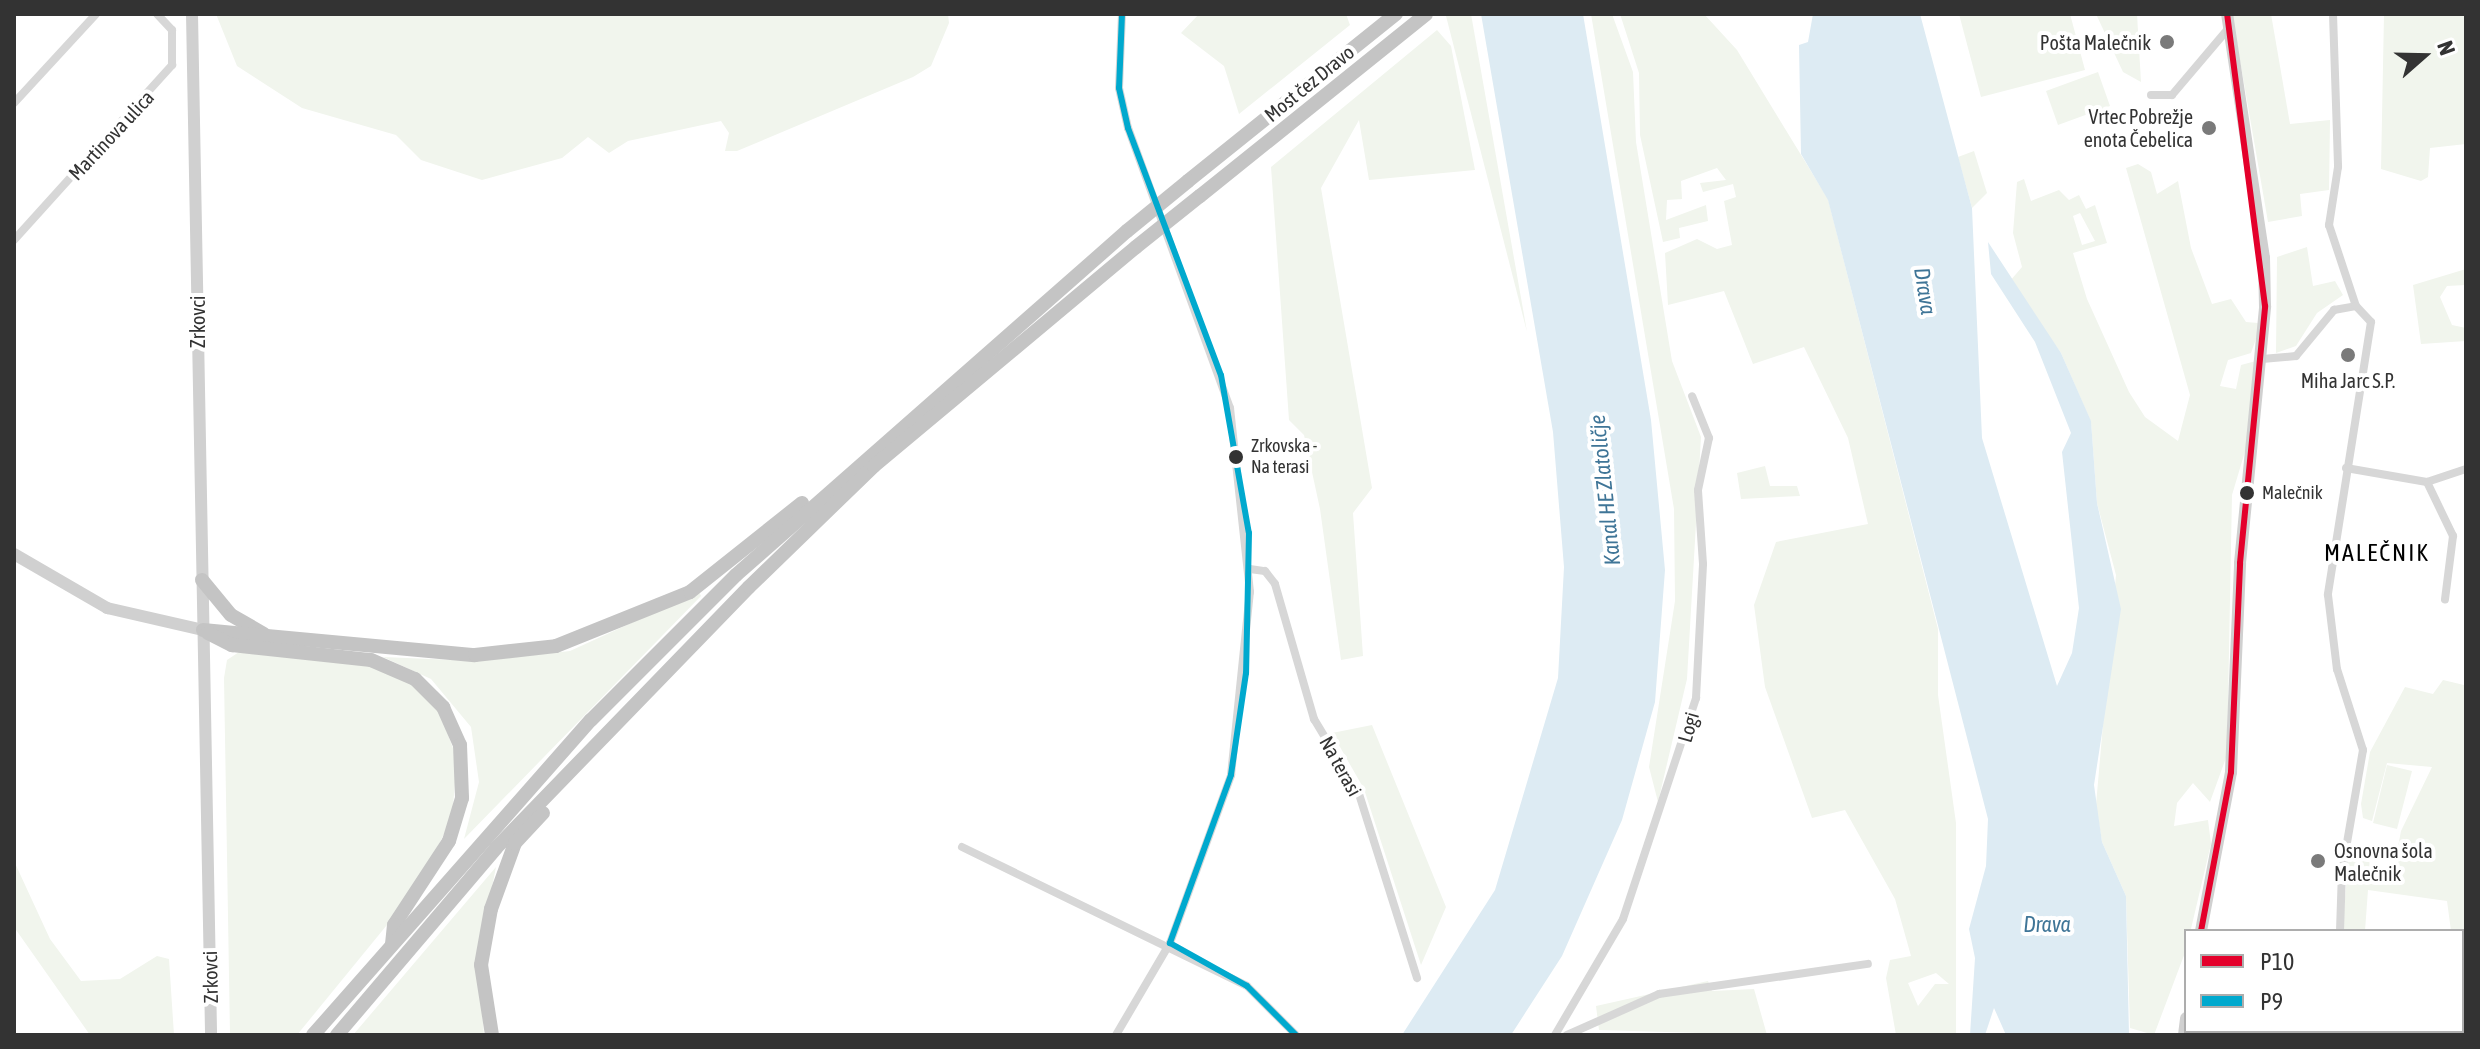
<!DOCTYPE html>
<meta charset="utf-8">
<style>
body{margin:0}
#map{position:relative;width:2480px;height:1049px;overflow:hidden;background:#fff;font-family:"Asap Condensed",sans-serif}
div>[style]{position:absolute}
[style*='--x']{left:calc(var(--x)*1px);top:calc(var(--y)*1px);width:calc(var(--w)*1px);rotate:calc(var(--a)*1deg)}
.green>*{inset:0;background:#f1f5ed}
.water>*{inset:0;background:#ddebf3}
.street>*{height:8px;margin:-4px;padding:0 4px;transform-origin:4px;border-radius:4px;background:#d7d7d7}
.secondary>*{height:12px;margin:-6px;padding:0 6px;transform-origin:6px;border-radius:6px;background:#d0d0d0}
.highway>*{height:14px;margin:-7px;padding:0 7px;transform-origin:7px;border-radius:7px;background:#c4c4c4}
.highway-bridge>*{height:14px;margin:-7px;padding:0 7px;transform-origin:7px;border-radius:7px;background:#c4c4c4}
.bus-1>*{height:6px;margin:-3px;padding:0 3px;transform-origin:3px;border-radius:3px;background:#e4002b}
.bus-2>*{height:6px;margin:-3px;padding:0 3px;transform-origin:3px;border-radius:3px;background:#00a9ce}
.dots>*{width:22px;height:22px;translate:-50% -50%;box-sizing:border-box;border:4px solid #fff;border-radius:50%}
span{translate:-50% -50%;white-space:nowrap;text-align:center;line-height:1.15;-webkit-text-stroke:8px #fff;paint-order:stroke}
.bus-label{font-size:18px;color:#333}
.left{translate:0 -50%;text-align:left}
.poi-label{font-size:20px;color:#333}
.right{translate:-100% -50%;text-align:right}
.street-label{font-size:20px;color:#333}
.water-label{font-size:22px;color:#3f7597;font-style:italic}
.quarter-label{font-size:24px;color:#000;letter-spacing:2px}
.frame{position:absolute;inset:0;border:16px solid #333;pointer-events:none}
.legend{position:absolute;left:2184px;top:929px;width:280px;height:104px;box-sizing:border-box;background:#fff;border:2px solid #adadad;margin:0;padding:10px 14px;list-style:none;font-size:24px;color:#333}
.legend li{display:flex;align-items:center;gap:16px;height:40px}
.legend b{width:40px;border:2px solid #adadad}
.north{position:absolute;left:2384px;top:16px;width:80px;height:80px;-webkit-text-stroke:6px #fff;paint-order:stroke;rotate:70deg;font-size:22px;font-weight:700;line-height:32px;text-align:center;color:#333}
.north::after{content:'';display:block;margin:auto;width:28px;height:36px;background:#333;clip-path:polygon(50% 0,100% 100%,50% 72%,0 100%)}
</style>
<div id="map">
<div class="green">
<div style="clip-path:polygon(216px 14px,948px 14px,949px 23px,931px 66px,913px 77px,737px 151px,725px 151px,729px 133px,721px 121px,628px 141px,609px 153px,588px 137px,562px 158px,482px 180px,421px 160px,396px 135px,302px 108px,237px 66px)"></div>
<div style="clip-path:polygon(1199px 14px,1346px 14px,1350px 25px,1239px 114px,1224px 66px,1181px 33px)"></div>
<div style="clip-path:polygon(1471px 14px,1527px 332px,1446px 16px)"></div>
<div style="clip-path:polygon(1591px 14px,1612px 14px,1633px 72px,1636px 142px,1672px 361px,1701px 437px,1687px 679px,1658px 802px,1649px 767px,1675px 601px,1674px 509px)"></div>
<div style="clip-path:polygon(evenodd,1620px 14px,1704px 14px,1737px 50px,1828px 199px,1938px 629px,1938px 695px,1956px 823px,1956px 1035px,1896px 1035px,1886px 978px,1890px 960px,1911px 956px,1895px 899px,1845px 810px,1812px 818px,1765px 687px,1754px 605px,1776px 542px,1868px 524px,1848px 438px,1804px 347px,1753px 364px,1724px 291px,1668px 305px,1665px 253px,1697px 239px,1717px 249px,1732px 245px,1724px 201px,1736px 197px,1733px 184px,1703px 192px,1700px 183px,1726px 180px,1717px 168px,1681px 181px,1682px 199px,1667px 200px,1666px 220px,1706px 205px,1708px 221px,1679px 228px,1680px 238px,1663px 242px,1640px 135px,1639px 73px,1620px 14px,1936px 973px,1949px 984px,1935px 984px,1918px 1006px,1908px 983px,1936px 973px)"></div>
<div style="clip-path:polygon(1959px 14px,2070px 14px,2085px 70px,1981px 97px)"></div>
<div style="clip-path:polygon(2096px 14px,2137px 14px,2141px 82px,2123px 72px)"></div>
<div style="clip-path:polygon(2232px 14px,2271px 14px,2290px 124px,2330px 120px,2329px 190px,2300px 194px,2302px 216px,2268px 222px)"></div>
<div style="clip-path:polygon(2384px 14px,2466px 14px,2466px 144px,2430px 148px,2428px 177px,2421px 181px,2381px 169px)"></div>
<div style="clip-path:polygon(1437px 30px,1451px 46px,1475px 170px,1369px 180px,1359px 120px,1321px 188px,1372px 488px,1353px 513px,1363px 656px,1341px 660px,1320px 509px,1304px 435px,1289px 420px,1271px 167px)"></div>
<div style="clip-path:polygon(2098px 72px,2110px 106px,2058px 125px,2046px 91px)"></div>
<div style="clip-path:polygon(1974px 151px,1987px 193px,1972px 208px,1958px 157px)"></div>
<div style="clip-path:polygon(evenodd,2138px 164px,2151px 172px,2157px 194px,2178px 181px,2191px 248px,2212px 304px,2231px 299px,2246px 322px,2258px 323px,2258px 333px,2251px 353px,2228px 360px,2220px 386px,2236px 389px,2241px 365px,2256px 361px,2249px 438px,2232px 495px,2227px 755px,2210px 802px,2193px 783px,2177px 803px,2174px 826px,2208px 820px,2211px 844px,2186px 950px,2154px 1035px,2130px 1028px,2126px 896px,2102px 842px,2096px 805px,2116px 575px,2097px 503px,2091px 422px,2061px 353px,2010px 281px,2022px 267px,2013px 233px,2017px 182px,2024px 179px,2031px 201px,2059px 190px,2069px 200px,2079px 195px,2086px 209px,2095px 205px,2107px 243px,2073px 253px,2087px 299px,2129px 392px,2145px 417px,2178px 441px,2190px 395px,2126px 168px,2138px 164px,2080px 213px,2095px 241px,2082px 245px,2073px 216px,2080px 213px)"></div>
<div style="clip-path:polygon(2307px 247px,2313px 286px,2335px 281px,2343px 295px,2317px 313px,2296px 346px,2276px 353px,2277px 257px)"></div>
<div style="clip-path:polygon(2466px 269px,2466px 285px,2447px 286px,2440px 297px,2452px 325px,2466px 328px,2466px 341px,2421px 344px,2413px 285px)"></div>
<div style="clip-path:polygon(1765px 466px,1770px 486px,1797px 486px,1800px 496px,1741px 499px,1737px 473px)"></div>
<div style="clip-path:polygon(699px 592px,701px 596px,464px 839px,479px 782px,471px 727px,431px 679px,383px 657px,478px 661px,570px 651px)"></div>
<div style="clip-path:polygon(242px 650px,364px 664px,419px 686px,438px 708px,457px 759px,452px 818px,435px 852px,391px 920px,297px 1035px,230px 1035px,224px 678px,227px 660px)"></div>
<div style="clip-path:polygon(2466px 679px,2466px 982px,2462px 931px,2451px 931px,2447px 901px,2368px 890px,2365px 931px,2344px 931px,2344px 911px,2349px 849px,2369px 847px,2370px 882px,2379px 883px,2395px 862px,2401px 831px,2432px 767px,2387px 763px,2372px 821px,2363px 818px,2361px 804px,2370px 752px,2405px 687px,2433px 694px,2443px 680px,2464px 685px)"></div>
<div style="clip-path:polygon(1372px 725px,1446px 907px,1421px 965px,1364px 789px,1332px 733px)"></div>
<div style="clip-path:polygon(2387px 765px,2412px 771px,2397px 829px,2373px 823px)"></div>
<div style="clip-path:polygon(14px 861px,50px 939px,81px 981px,120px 979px,157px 956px,169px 959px,174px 1035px,90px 1035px,14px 927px)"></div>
<div style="clip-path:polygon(496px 867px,478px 958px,484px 1035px,353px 1035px)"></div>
<div style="clip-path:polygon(1708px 981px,1712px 991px,1754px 989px,1767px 1035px,1599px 1030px,1596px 1006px)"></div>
</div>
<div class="water">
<div style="clip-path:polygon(1481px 14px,1583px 14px,1651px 420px,1665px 570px,1655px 702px,1622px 820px,1562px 956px,1511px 1035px,1402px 1035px,1495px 890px,1558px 678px,1564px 567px,1553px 432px)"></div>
<div style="clip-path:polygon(1813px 14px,1920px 14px,1972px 208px,1982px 438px,2057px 686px,2072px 653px,2079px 608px,2062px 452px,2071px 433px,2035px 342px,1991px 274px,1988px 242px,2061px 353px,2091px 421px,2097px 503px,2121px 609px,2094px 785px,2102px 842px,2126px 896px,2129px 1035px,2006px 1035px,1994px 1008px,1985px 1035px,1970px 1035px,1975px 958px,1969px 929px,1986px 866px,1988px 819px,1828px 200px,1801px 154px,1799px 45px,1808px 42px)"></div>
</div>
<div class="street">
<div style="--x:2333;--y:14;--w:153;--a:88.1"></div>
<div style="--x:2338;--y:167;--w:59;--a:98.8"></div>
<div style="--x:2329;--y:225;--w:85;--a:71.6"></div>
<div style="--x:2151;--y:95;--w:21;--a:0"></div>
<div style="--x:2172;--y:95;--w:87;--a:-49.7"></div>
<div style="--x:14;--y:103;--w:121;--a:-47.3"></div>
<div style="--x:14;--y:240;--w:236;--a:-47.9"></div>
<div style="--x:172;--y:65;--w:35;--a:-90"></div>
<div style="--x:172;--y:30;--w:22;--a:-133"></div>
<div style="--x:2262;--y:359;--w:34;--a:-5"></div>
<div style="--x:2296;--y:356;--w:60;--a:-50.4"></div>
<div style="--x:2334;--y:310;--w:22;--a:-10"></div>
<div style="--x:2356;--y:306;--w:22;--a:47"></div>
<div style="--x:2371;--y:322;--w:276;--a:99"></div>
<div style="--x:2328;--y:595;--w:75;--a:83.1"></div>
<div style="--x:2337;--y:669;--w:85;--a:72.2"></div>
<div style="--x:2363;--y:750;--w:123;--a:99.8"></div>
<div style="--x:2342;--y:871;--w:60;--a:91.9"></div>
<div style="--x:2346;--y:468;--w:82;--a:9.8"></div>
<div style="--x:2427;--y:482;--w:41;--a:-18.4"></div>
<div style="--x:2427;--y:482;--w:60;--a:64.3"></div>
<div style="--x:2453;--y:536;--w:64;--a:97.2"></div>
<div style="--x:1250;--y:569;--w:15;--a:8"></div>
<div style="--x:1265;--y:571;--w:16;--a:52"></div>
<div style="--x:1275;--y:584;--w:141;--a:73.9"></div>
<div style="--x:1314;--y:719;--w:87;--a:59"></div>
<div style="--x:1359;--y:794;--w:193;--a:72.5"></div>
<div style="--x:962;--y:847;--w:317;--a:26"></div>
<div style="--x:1247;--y:986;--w:69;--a:45"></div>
<div style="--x:1116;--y:1035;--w:107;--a:-59.6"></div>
<div style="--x:1170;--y:943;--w:179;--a:-70"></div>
<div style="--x:1231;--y:775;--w:184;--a:-84.1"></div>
<div style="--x:1250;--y:592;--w:185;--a:-96.2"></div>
<div style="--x:1230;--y:408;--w:298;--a:-110"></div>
<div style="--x:1128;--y:128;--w:41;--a:-102.7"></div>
<div style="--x:1119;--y:88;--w:74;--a:-87.7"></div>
<div style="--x:1555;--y:1035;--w:134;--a:-59.6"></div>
<div style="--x:1623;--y:919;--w:233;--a:-71.7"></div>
<div style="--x:1696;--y:698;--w:134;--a:-87"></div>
<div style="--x:1703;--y:564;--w:74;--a:-93.9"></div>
<div style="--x:1698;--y:490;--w:53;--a:-78.1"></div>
<div style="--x:1709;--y:438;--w:45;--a:-112"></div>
<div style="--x:1567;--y:1035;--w:101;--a:-24"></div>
<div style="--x:1659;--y:994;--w:211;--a:-8.2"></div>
<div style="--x:2319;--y:1035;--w:4;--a:-63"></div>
</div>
<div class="secondary">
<div style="--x:192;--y:14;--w:1021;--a:88.93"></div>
<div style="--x:14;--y:554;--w:108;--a:30.1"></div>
<div style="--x:107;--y:608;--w:98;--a:12.9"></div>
<div style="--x:2201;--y:931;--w:162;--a:-79.3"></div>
<div style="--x:2231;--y:772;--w:209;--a:-87.5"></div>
<div style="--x:2240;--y:563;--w:258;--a:-84.4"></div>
<div style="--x:2265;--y:306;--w:48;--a:-91.2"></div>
<div style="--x:2264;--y:258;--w:247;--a:-98.6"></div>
<div style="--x:2184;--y:1035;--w:17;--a:-83"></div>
</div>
<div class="highway">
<div style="--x:1188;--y:181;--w:267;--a:-38.8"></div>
<div style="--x:1200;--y:196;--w:290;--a:-38.8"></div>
<div style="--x:202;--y:580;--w:45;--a:50.4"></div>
<div style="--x:231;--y:615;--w:38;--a:30"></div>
<div style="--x:203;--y:630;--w:273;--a:5.3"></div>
<div style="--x:475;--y:655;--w:81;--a:-6.3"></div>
<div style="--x:556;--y:646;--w:144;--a:-21.9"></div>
<div style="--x:690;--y:592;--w:143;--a:-38.5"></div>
<div style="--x:208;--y:633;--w:27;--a:27"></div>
<div style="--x:232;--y:645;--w:140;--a:6.2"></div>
<div style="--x:371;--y:660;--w:48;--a:23.4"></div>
<div style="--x:415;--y:679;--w:40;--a:45"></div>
<div style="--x:443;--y:707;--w:42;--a:65.9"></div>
<div style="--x:460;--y:745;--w:53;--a:87.8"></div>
<div style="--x:462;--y:798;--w:45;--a:106.8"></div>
<div style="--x:449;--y:841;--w:100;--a:123.2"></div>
<div style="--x:394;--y:925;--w:20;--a:96"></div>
<div style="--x:313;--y:1035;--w:420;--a:-48.6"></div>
<div style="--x:591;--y:720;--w:205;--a:-45"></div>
<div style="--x:736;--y:575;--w:521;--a:-41.34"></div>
<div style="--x:337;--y:1035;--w:245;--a:-49.6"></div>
<div style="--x:496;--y:848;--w:363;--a:-45.9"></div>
<div style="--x:749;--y:587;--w:174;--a:-44.1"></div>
<div style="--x:874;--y:466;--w:341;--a:-39.9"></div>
<div style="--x:492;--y:1035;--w:71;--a:-98.9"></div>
<div style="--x:481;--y:965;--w:57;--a:-79.9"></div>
<div style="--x:491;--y:909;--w:70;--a:-70"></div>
<div style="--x:515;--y:843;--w:41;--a:-47"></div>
</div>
<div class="highway-bridge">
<div style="--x:1127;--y:231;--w:79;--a:-39.3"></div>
<div style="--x:1136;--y:247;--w:82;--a:-38.6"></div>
</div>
<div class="bus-1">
<div style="--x:2201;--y:931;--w:162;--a:-79.3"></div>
<div style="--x:2231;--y:772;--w:209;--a:-87.5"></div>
<div style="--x:2240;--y:563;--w:258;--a:-84.4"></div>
<div style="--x:2265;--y:306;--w:294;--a:-97.4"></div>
</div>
<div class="bus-2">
<div style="--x:1122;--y:14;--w:74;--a:92.3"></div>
<div style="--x:1119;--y:88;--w:41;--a:77.3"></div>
<div style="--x:1128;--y:128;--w:264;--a:69.4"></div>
<div style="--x:1221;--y:375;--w:160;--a:80"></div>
<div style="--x:1249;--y:533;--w:140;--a:91.2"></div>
<div style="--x:1246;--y:673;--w:103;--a:98.4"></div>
<div style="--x:1231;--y:775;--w:179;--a:110"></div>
<div style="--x:1170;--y:943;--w:88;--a:29.2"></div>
<div style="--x:1247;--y:986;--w:69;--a:45"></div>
</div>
<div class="dots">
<div style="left:2167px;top:42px;background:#7a7a7a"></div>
<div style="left:2209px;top:128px;background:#7a7a7a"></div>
<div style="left:2348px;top:355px;background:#7a7a7a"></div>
<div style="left:1236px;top:457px;background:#333"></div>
<div style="left:2247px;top:493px;background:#333"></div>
<div style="left:2318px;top:861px;background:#7a7a7a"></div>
</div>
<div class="bus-label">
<span class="left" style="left:1251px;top:457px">Zrkovska -<br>Na terasi</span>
<span class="left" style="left:2262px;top:493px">Malečnik</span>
</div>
<div class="poi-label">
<span class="right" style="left:2151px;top:42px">Pošta Malečnik</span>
<span class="right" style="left:2193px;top:128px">Vrtec Pobrežje<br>enota Čebelica</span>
<span style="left:2348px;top:380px">Miha Jarc S.P.</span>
<span class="left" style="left:2334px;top:862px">Osnovna šola<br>Malečnik</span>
</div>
<div class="street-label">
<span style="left:1309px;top:83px;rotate:-39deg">Most čez Dravo</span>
<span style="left:111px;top:135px;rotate:-47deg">Martinova ulica</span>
<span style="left:197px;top:322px;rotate:-90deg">Zrkovci</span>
<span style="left:1688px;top:727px;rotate:-74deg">Logi</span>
<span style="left:1341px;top:766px;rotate:61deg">Na terasi</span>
<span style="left:210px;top:977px;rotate:-91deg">Zrkovci</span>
</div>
<div class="water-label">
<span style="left:1925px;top:291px;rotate:81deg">Drava</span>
<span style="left:1605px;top:490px;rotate:-96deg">Kanal HE Zlatoličje</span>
<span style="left:2047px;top:925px">Drava</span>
</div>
<div class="quarter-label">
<span style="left:2377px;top:553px">MALEČNIK</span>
</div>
<div class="frame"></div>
<ul class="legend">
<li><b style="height:10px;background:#e4002b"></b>P10</li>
<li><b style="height:10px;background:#00a9ce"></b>P9</li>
</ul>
<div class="north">N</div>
</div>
